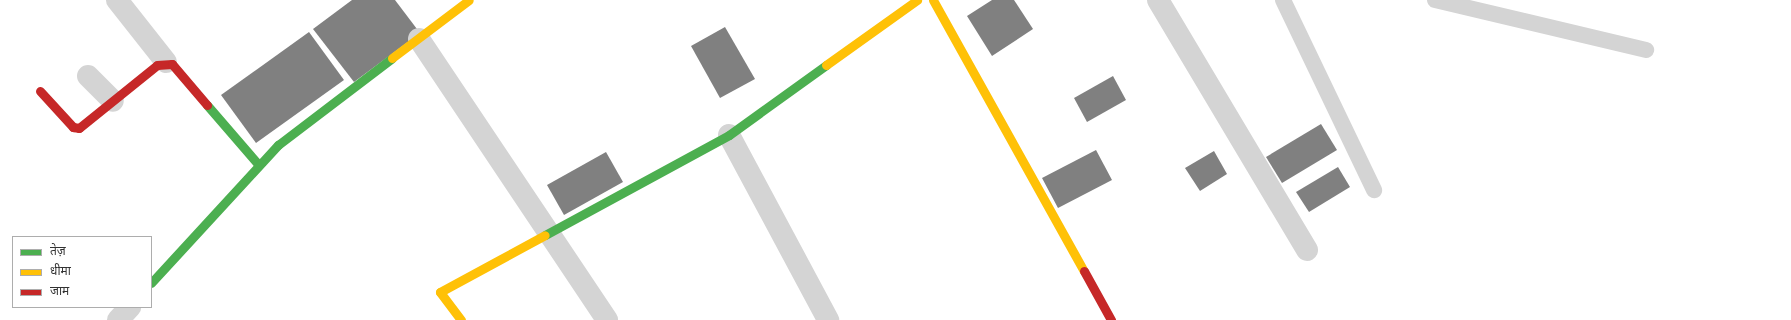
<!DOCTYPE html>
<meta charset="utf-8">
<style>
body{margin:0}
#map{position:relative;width:1791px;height:320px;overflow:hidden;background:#fff;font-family:Arial,"Noto Sans Devanagari",sans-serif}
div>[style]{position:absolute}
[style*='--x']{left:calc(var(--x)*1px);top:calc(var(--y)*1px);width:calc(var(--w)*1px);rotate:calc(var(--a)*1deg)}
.building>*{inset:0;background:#808080}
.lane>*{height:16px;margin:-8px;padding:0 8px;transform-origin:8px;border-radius:8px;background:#d4d4d4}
.street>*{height:22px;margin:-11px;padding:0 11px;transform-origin:11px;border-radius:11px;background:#d4d4d4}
.fast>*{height:9px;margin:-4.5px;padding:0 4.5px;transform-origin:4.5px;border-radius:4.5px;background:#4caf50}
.slow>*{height:9px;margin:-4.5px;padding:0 4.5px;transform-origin:4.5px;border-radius:4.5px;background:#ffc107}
.jam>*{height:9px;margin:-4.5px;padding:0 4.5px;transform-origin:4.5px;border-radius:4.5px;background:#c62828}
span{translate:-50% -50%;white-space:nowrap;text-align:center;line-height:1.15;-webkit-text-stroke:4px #fff;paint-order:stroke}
.legend{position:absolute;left:12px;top:236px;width:140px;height:72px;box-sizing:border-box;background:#fff;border:1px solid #adadad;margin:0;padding:5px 7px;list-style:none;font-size:12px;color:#323232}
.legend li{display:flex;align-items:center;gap:8px;height:20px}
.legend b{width:20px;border:1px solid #adadad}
</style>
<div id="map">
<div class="building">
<div style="clip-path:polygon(352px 0,395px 0,420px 33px,354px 82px,313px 29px)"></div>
<div style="clip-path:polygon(992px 0,1014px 0,1033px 29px,992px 56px,967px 16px)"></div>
<div style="clip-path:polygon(725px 27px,755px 79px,720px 98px,691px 46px)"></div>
<div style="clip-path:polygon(309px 32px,344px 80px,256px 143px,221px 95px)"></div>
<div style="clip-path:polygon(1113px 76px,1126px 100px,1087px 122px,1074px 98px)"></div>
<div style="clip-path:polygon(1321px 124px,1337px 150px,1282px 183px,1266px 157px)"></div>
<div style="clip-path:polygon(1096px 150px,1112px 180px,1058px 208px,1042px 178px)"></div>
<div style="clip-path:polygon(1214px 151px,1227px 174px,1200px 191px,1185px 168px)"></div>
<div style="clip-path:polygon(606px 152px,623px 182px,564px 215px,547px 185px)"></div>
<div style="clip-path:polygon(1338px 167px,1350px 187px,1309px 212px,1296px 192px)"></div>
</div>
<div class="lane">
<div style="--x:1283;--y:0;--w:211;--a:64.4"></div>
<div style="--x:1435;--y:0;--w:217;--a:13.3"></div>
</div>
<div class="street">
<div style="--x:117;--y:0;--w:79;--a:51.7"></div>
<div style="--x:1158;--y:0;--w:291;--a:59.2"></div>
<div style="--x:419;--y:39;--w:338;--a:56.2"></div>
<div style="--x:88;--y:76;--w:35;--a:45"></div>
<div style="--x:729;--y:135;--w:210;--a:61.8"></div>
<div style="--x:118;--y:320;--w:18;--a:-47"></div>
</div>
<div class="fast">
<div style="--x:207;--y:105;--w:78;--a:49.2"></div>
<div style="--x:545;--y:235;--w:209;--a:-28.5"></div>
<div style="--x:729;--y:135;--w:120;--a:-35.8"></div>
<div style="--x:151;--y:283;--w:188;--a:-47.4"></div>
<div style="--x:278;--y:145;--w:143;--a:-37.3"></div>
</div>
<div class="slow">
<div style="--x:933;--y:0;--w:310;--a:60.9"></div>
<div style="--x:392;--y:58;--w:96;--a:-37"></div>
<div style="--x:826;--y:65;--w:112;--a:-35.5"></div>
<div style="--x:461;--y:320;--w:35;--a:-127"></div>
<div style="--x:440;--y:292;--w:119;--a:-28.5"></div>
</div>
<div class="jam">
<div style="--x:40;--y:91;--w:49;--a:47.5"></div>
<div style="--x:73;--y:127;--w:6;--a:9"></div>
<div style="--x:79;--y:128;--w:100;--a:-38.9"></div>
<div style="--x:157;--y:65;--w:15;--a:-4"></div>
<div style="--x:172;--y:64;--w:54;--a:49.5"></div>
<div style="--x:1084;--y:271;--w:56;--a:61.1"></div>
</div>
<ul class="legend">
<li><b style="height:5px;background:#4caf50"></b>तेज़</li>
<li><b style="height:5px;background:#ffc107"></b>धीमा</li>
<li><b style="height:5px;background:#c62828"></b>जाम</li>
</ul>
</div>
